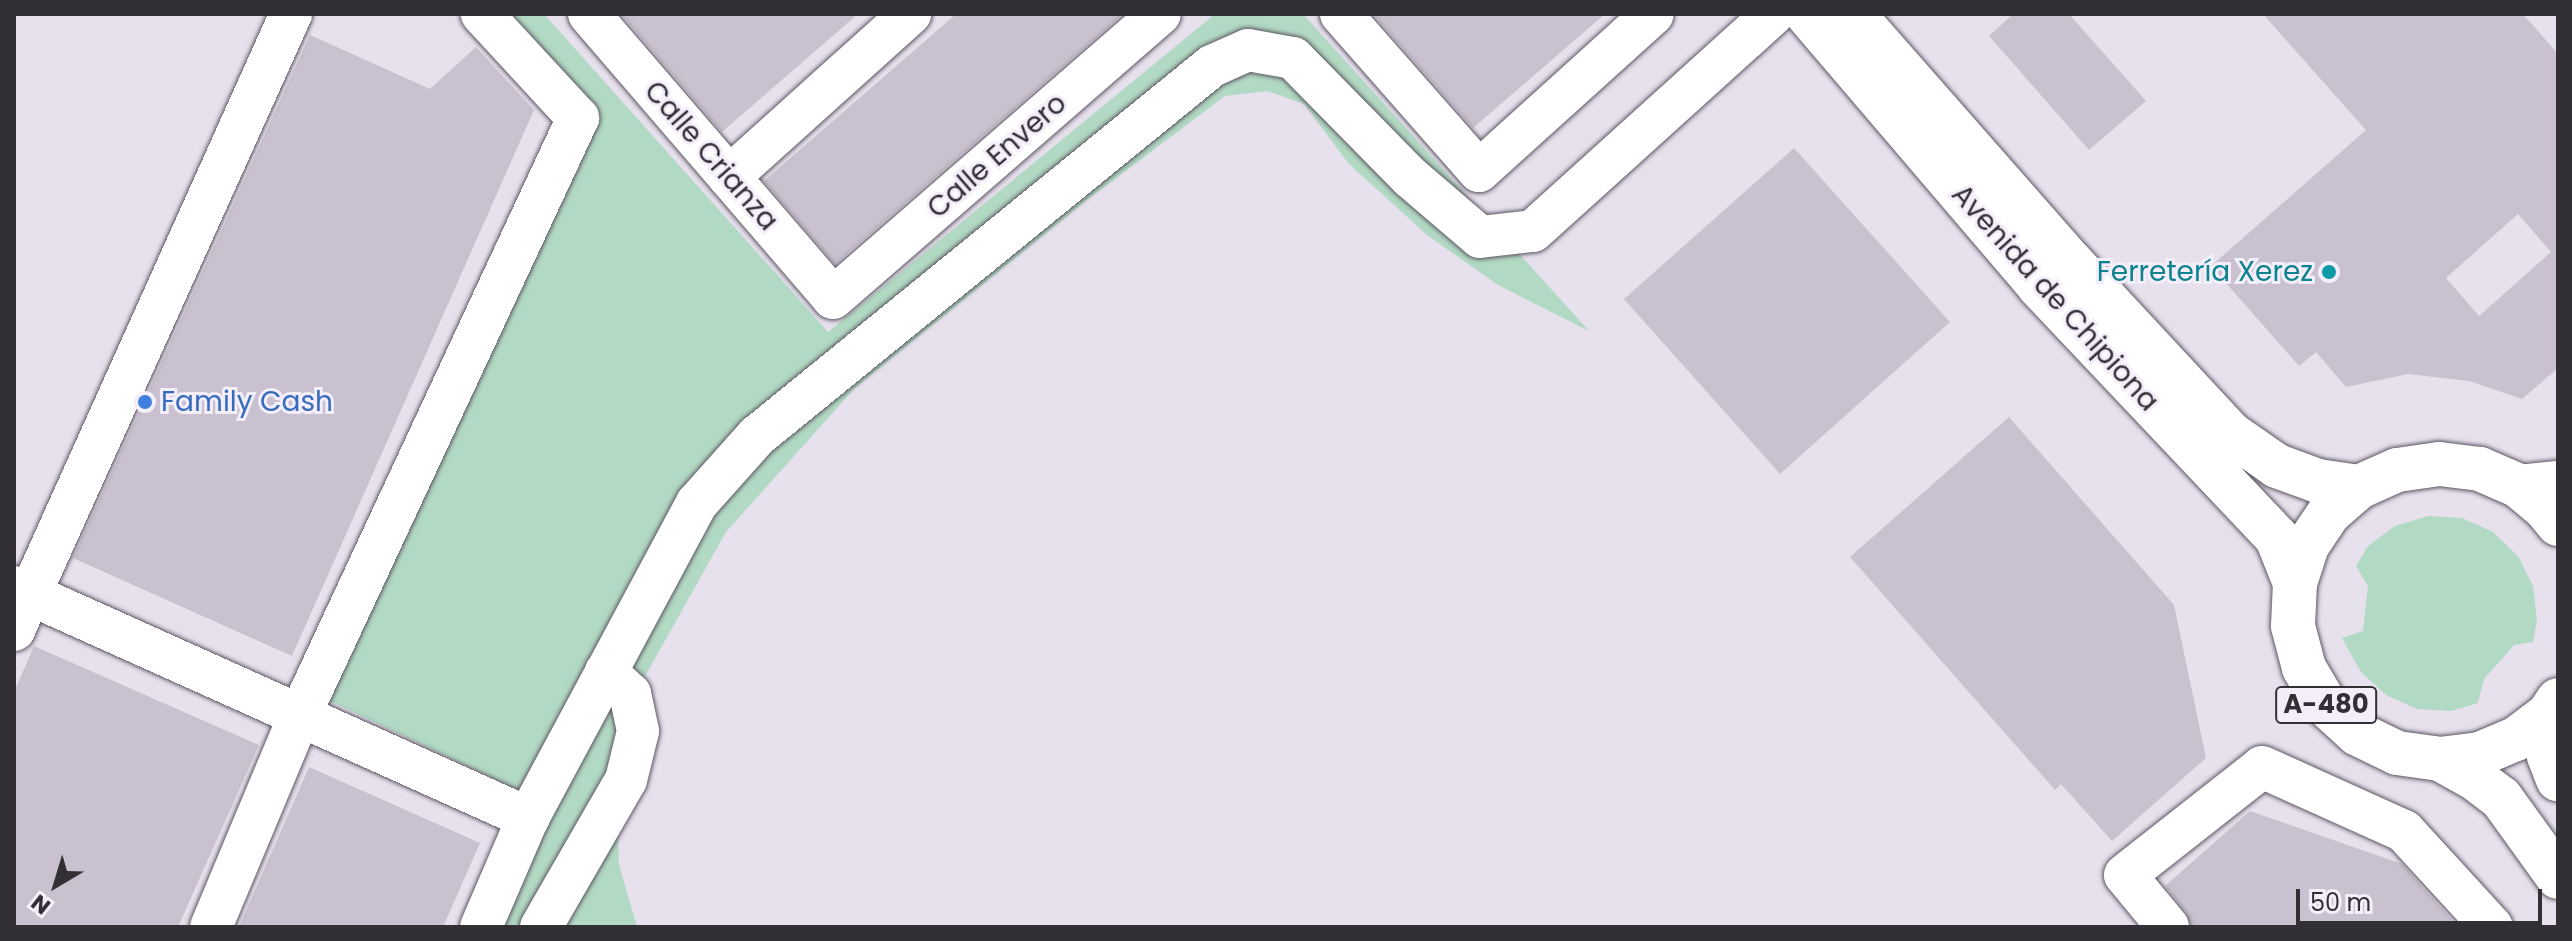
<!DOCTYPE html>
<meta charset="utf-8">
<style>
body{margin:0}
#map{position:relative;width:2572px;height:941px;overflow:hidden;background:#e7e0ed;font-family:Poppins,sans-serif}
div>[style]{position:absolute}
[style*='--x']{left:calc(var(--x)*1px);top:calc(var(--y)*1px);width:calc(var(--w)*1px);rotate:calc(var(--a)*1deg)}
.green>*{inset:0;background:#b2d9c3}
.building>*{inset:0;background:#c9c1cf}
.roads{filter:drop-shadow(0 0 2px #5d5762) drop-shadow(0 0 2px #5d5762)}
.minor>*{height:42px;margin:-21px;padding:0 21px;transform-origin:21px;border-radius:21px;background:#fff}
.major>*{height:44px;margin:-22px;padding:0 22px;transform-origin:22px;border-radius:22px;background:#fff}
.highway>*{height:44px;margin:-22px;padding:0 22px;transform-origin:22px;border-radius:22px;background:#fff}
.dots>*{width:22px;height:22px;translate:-50% -50%;box-sizing:border-box;border:4px solid #f4edfa;border-radius:50%}
span{translate:-50% -50%;white-space:nowrap;text-align:center;line-height:1.15;-webkit-text-stroke:6px #f4edfa;paint-order:stroke}
.shield-label span{padding:2px 6px;background:#f4edfa;border:2px solid;border-radius:6px;-webkit-text-stroke-width:0}
.shield-label{font-size:26px;color:#333035;font-weight:700}
.street-label{font-size:28px;color:#333035}
.culture-label{font-size:28px;color:#0d838f}
.right{translate:-100% -50%;text-align:right}
.shop-label{font-size:28px;color:#366cbe}
.left{translate:0 -50%;text-align:left}
.frame{position:absolute;inset:0;border:16px solid #333035;pointer-events:none}
.north{position:absolute;left:16px;top:845px;width:80px;height:80px;-webkit-text-stroke:6px #f4edfa;paint-order:stroke;rotate:218deg;font-size:22px;font-weight:700;line-height:32px;text-align:center;color:#333035}
.north::after{content:'';display:block;margin:auto;width:28px;height:36px;background:#333035;clip-path:polygon(50% 0,100% 100%,50% 72%,0 100%)}
.scale{position:absolute;left:2296px;top:889px;width:246px;height:36px;box-sizing:border-box;border:4px solid #333035;border-top:0;padding-left:10px;font-size:24px;line-height:28px;white-space:nowrap;color:#333035;-webkit-text-stroke:6px #f4edfa;paint-order:stroke}
</style>
<div id="map">
<div class="green">
<div style="clip-path:polygon(482px 14px,544px 14px,828px 332px,1215px 14px,1303px 14px,1589px 331px,1498px 285px,1427px 235px,1349px 164px,1304px 104px,1267px 91px,1225px 96px,1086px 201px,854px 389px,726px 532px,644px 678px,617px 797px,619px 864px,637px 927px,503px 927px,554px 807px,311px 692px,578px 118px)"></div>
<div style="clip-path:polygon(2428px 516px,2462px 518px,2493px 532px,2518px 556px,2533px 586px,2537px 620px,2533px 642px,2514px 645px,2484px 679px,2478px 703px,2451px 711px,2417px 709px,2386px 695px,2361px 672px,2342px 638px,2363px 631px,2368px 586px,2356px 566px,2368px 546px,2395px 526px)"></div>
</div>
<div class="building">
<div style="clip-path:polygon(621px 14px,858px 14px,722px 132px)"></div>
<div style="clip-path:polygon(956px 14px,1123px 14px,835px 264px,764px 181px)"></div>
<div style="clip-path:polygon(1373px 14px,1605px 14px,1473px 128px)"></div>
<div style="clip-path:polygon(2013px 14px,2069px 14px,2146px 101px,2089px 150px,1989px 36px)"></div>
<div style="clip-path:polygon(evenodd,2263px 14px,2523px 14px,2558px 54px,2558px 368px,2522px 399px,2469px 381px,2408px 374px,2346px 387px,2316px 352px,2299px 366px,2211px 266px,2366px 130px,2263px 14px,2518px 214px,2551px 252px,2479px 316px,2446px 278px,2518px 214px)"></div>
<div style="clip-path:polygon(310px 35px,430px 89px,476px 47px,534px 110px,292px 656px,73px 558px)"></div>
<div style="clip-path:polygon(1794px 148px,1950px 322px,1780px 474px,1624px 299px)"></div>
<div style="clip-path:polygon(2009px 417px,2174px 605px,2206px 758px,2112px 841px,2061px 784px,2055px 790px,1850px 557px)"></div>
<div style="clip-path:polygon(34px 646px,259px 745px,178px 927px,14px 927px,14px 692px)"></div>
<div style="clip-path:polygon(309px 767px,480px 843px,443px 927px,239px 927px)"></div>
<div style="clip-path:polygon(2250px 811px,2402px 864px,2458px 927px,2191px 927px,2186px 912px,2165px 886px)"></div>
</div>
<div class="roads">
<div class="minor">
<div style="--x:589;--y:14;--w:374;--a:49.3"></div>
<div style="--x:833;--y:298;--w:433;--a:-41"></div>
<div style="--x:1341;--y:14;--w:209;--a:48.7"></div>
<div style="--x:1479;--y:171;--w:234;--a:-42.1"></div>
<div style="--x:729;--y:177;--w:244;--a:-42"></div>
<div style="--x:2519;--y:486;--w:39;--a:-6"></div>
<div style="--x:14;--y:587;--w:564;--a:24.2"></div>
<div style="--x:14;--y:630;--w:675;--a:-65.79"></div>
<div style="--x:211;--y:927;--w:228;--a:-67.3"></div>
<div style="--x:299;--y:717;--w:661;--a:-65.03"></div>
<div style="--x:578;--y:118;--w:142;--a:-132.7"></div>
<div style="--x:481;--y:927;--w:119;--a:-66.7"></div>
<div style="--x:528;--y:818;--w:357;--a:-61.8"></div>
<div style="--x:697;--y:503;--w:90;--a:-48.2"></div>
<div style="--x:757;--y:436;--w:586;--a:-39.12"></div>
<div style="--x:1212;--y:66;--w:39;--a:-24"></div>
<div style="--x:1248;--y:50;--w:46;--a:10.1"></div>
<div style="--x:1293;--y:58;--w:167;--a:45.5"></div>
<div style="--x:1410;--y:177;--w:92;--a:40.6"></div>
<div style="--x:1480;--y:237;--w:53;--a:-6.5"></div>
<div style="--x:1533;--y:231;--w:324;--a:-42.1"></div>
<div style="--x:541;--y:927;--w:170;--a:-60"></div>
<div style="--x:626;--y:780;--w:50;--a:-76.2"></div>
<div style="--x:638;--y:731;--w:38;--a:-102"></div>
<div style="--x:630;--y:694;--w:33;--a:-137"></div>
<div style="--x:2168;--y:927;--w:67;--a:-129.6"></div>
<div style="--x:2125;--y:875;--w:174;--a:-38.2"></div>
<div style="--x:2262;--y:767;--w:156;--a:24.3"></div>
<div style="--x:2404;--y:831;--w:130;--a:47.5"></div>
</div>
<div class="major">
<div style="--x:1807;--y:14;--w:358;--a:49.5"></div>
<div style="--x:2039;--y:286;--w:347;--a:46.6"></div>
<div style="--x:2277;--y:538;--w:48;--a:68.2"></div>
<div style="--x:1853;--y:14;--w:330;--a:48.7"></div>
<div style="--x:2071;--y:262;--w:235;--a:47.1"></div>
<div style="--x:2231;--y:434;--w:56;--a:34.8"></div>
<div style="--x:2277;--y:466;--w:44;--a:20.1"></div>
<div style="--x:2318;--y:481;--w:41;--a:8.3"></div>
<div style="--x:2558;--y:524;--w:19;--a:-129"></div>
<div style="--x:2546;--y:509;--w:35;--a:-140"></div>
<div style="--x:2519;--y:486;--w:43;--a:-156.4"></div>
<div style="--x:2480;--y:469;--w:41;--a:-173"></div>
<div style="--x:2439;--y:464;--w:42;--a:171.9"></div>
<div style="--x:2397;--y:470;--w:42;--a:155.9"></div>
<div style="--x:2359;--y:487;--w:40;--a:139"></div>
<div style="--x:2329;--y:513;--w:40;--a:124"></div>
<div style="--x:2307;--y:546;--w:39;--a:108"></div>
<div style="--x:2295;--y:583;--w:43;--a:92.7"></div>
<div style="--x:2293;--y:626;--w:43;--a:75.3"></div>
<div style="--x:2304;--y:668;--w:43;--a:59.3"></div>
<div style="--x:2326;--y:705;--w:43;--a:42.2"></div>
<div style="--x:2358;--y:734;--w:43;--a:26"></div>
<div style="--x:2397;--y:753;--w:43;--a:7.9"></div>
<div style="--x:2440;--y:759;--w:40;--a:-7.1"></div>
<div style="--x:2480;--y:754;--w:39;--a:-23"></div>
<div style="--x:2516;--y:739;--w:40;--a:-37"></div>
<div style="--x:2548;--y:715;--w:18;--a:-56"></div>
</div>
<div class="highway">
<div style="--x:2548;--y:715;--w:41;--a:88.6"></div>
<div style="--x:2549;--y:756;--w:25;--a:69"></div>
<div style="--x:2440;--y:759;--w:38;--a:29"></div>
<div style="--x:2473;--y:777;--w:35;--a:37"></div>
<div style="--x:2501;--y:798;--w:97;--a:54.2"></div>
</div>
</div>
<div class="dots">
<div style="left:2329px;top:272px;background:#0f9aa8"></div>
<div style="left:145px;top:402px;background:#3f7fe0"></div>
</div>
<div class="shield-label">
<span style="left:2326px;top:705px">A-480</span>
</div>
<div class="street-label">
<span style="left:711px;top:156px;rotate:49deg">Calle Crianza</span>
<span style="left:997px;top:156px;rotate:-41deg">Calle Envero</span>
<span style="left:2055px;top:298px;rotate:48deg">Avenida de Chipiona</span>
</div>
<div class="culture-label">
<span class="right" style="left:2313px;top:272px">Ferretería Xerez</span>
</div>
<div class="shop-label">
<span class="left" style="left:161px;top:402px">Family Cash</span>
</div>
<div class="frame"></div>
<div class="north">N</div>
<div class="scale">50 m</div>
</div>
